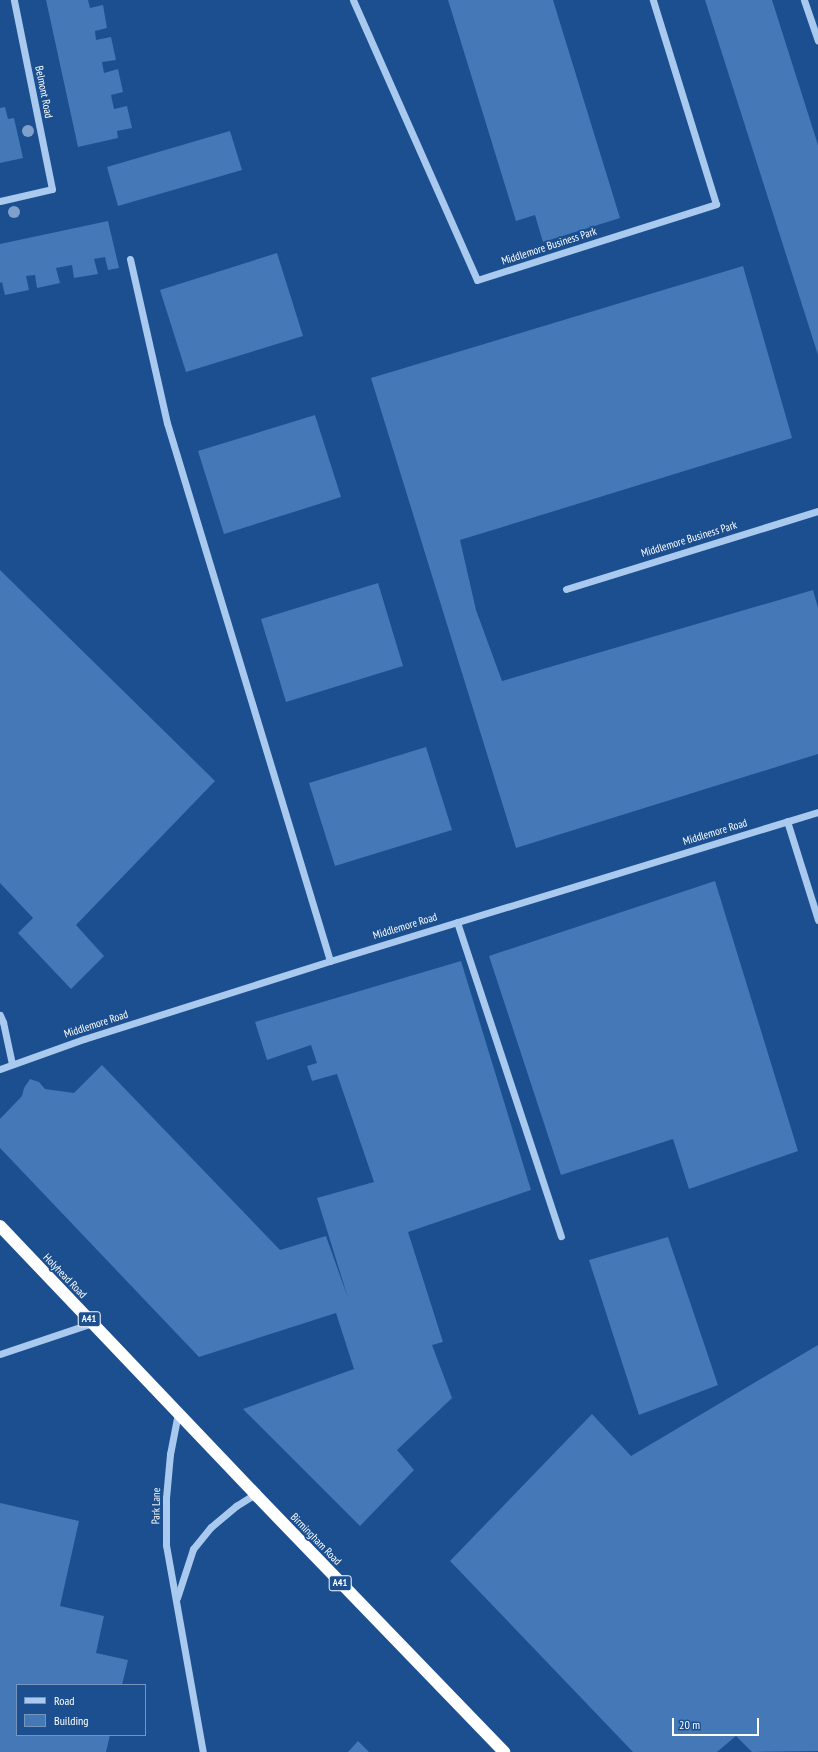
<!DOCTYPE html>
<style>
body{margin:0}
#map{position:relative;width:818px;height:1752px;overflow:hidden;background:#1b4f8f;font-family:"PT Sans Narrow",sans-serif}
div>[style]{position:absolute}
[style*='--x']{left:calc(var(--x)*1px);top:calc(var(--y)*1px);width:calc(var(--w)*1px);rotate:calc(var(--a)*1deg)}
.building>*{inset:0;background:#4478b7}
.minor>*{height:7px;margin:-3.5px;padding:0 3.5px;transform-origin:3.5px;border-radius:3.5px;background:#a9c9ee}
.highway>*{height:12px;margin:-6px;padding:0 6px;transform-origin:6px;border-radius:6px;background:#fff}
.trees>*{width:12px;height:12px;margin:-6px;border-radius:50%;background:#7ea0ca}
span{translate:-50% -50%;white-space:nowrap;text-align:center;line-height:1.15;-webkit-text-stroke:3.5px #1b4f8f;paint-order:stroke}
.shield-label span{padding:1px 3px;background:#1b4f8f;border:1px solid;border-radius:3px;-webkit-text-stroke-width:0}
.shield-label{font-size:10px;color:#fff;font-weight:700}
.street-label{font-size:11px;color:#fff}
.legend{position:absolute;left:16px;top:1684px;width:130px;height:52px;box-sizing:border-box;background:#1b4f8f;border:1px solid #7695bc;margin:0;padding:5px 7px;list-style:none;font-size:12px;color:#fff}
.legend li{display:flex;align-items:center;gap:8px;height:20px}
.legend b{width:20px;border:1px solid #7695bc}
.scale{position:absolute;left:672px;top:1718px;width:87px;height:18px;box-sizing:border-box;border:2px solid #fff;border-top:0;padding-left:5px;font-size:12px;line-height:14px;white-space:nowrap;color:#fff;-webkit-text-stroke:3px #1b4f8f;paint-order:stroke}
</style>
<div id="map">
<div class="building">
<div style="clip-path:polygon(46px 0,88px 0,90px 8px,103px 5px,107px 28px,95px 31px,96px 40px,111px 37px,116px 60px,102px 62px,104px 73px,118px 69px,123px 92px,111px 95px,114px 109px,127px 106px,132px 128px,117px 131px,118px 138px,78px 147px)"></div>
<div style="clip-path:polygon(448px 0,553px 0,620px 218px,543px 242px,535px 215px,516px 221px)"></div>
<div style="clip-path:polygon(705px 0,772px 0,818px 145px,818px 355px)"></div>
<div style="clip-path:polygon(5px 107px,8px 119px,14px 118px,23px 158px,0 163px,0 108px)"></div>
<div style="clip-path:polygon(230px 131px,242px 170px,118px 206px,107px 167px)"></div>
<div style="clip-path:polygon(108px 221px,119px 268px,108px 270px,105px 257px,94px 259px,98px 274px,74px 278px,72px 265px,56px 268px,60px 283px,37px 288px,35px 275px,26px 276px,29px 290px,5px 295px,2px 282px,0 283px,0 244px)"></div>
<div style="clip-path:polygon(277px 253px,303px 336px,186px 372px,160px 290px)"></div>
<div style="clip-path:polygon(743px 266px,792px 438px,460px 540px,476px 610px,502px 681px,813px 590px,818px 608px,818px 754px,516px 848px,371px 378px)"></div>
<div style="clip-path:polygon(315px 415px,341px 497px,224px 534px,198px 451px)"></div>
<div style="clip-path:polygon(0 570px,215px 781px,76px 925px,104px 956px,71px 989px,18px 933px,33px 918px,0 883px)"></div>
<div style="clip-path:polygon(378px 583px,403px 666px,286px 702px,261px 619px)"></div>
<div style="clip-path:polygon(426px 747px,452px 830px,335px 866px,309px 783px)"></div>
<div style="clip-path:polygon(715px 881px,798px 1151px,689px 1189px,673px 1139px,561px 1175px,489px 956px)"></div>
<div style="clip-path:polygon(461px 961px,531px 1190px,408px 1232px,443px 1342px,432px 1345px,452px 1398px,397px 1450px,414px 1470px,360px 1526px,243px 1409px,354px 1369px,336px 1313px,199px 1357px,0 1148px,0 1119px,22px 1096px,24px 1088px,30px 1079px,39px 1082px,45px 1089px,74px 1093px,102px 1065px,280px 1250px,326px 1236px,348px 1298px,317px 1198px,374px 1182px,337px 1074px,312px 1081px,307px 1066px,317px 1063px,311px 1045px,267px 1060px,255px 1022px)"></div>
<div style="clip-path:polygon(668px 1237px,718px 1385px,639px 1415px,589px 1260px)"></div>
<div style="clip-path:polygon(818px 1345px,818px 1751px,752px 1752px,736px 1736px,717px 1752px,633px 1752px,450px 1561px,592px 1414px,631px 1456px)"></div>
<div style="clip-path:polygon(0 1503px,79px 1521px,60px 1606px,104px 1616px,96px 1653px,128px 1660px,122px 1685px,17px 1685px,17px 1735px,110px 1735px,106px 1752px,0 1752px)"></div>
<div style="clip-path:polygon(358px 1741px,369px 1752px,348px 1752px)"></div>
</div>
<div class="minor">
<div style="--x:353;--y:0;--w:306;--a:66.1"></div>
<div style="--x:477;--y:280;--w:251;--a:-17.6"></div>
<div style="--x:716;--y:204;--w:214;--a:-107.2"></div>
<div style="--x:804;--y:0;--w:43;--a:71.1"></div>
<div style="--x:0;--y:201;--w:53;--a:-13"></div>
<div style="--x:52;--y:189;--w:193;--a:-101.4"></div>
<div style="--x:130;--y:259;--w:168;--a:77.3"></div>
<div style="--x:167;--y:423;--w:562;--a:73.14"></div>
<div style="--x:566;--y:589;--w:264;--a:-17.2"></div>
<div style="--x:787;--y:821;--w:104;--a:72.6"></div>
<div style="--x:457;--y:922;--w:331;--a:71.7"></div>
<div style="--x:0;--y:1015;--w:8;--a:67"></div>
<div style="--x:3;--y:1022;--w:43;--a:77.9"></div>
<div style="--x:0;--y:1069;--w:89;--a:-19.7"></div>
<div style="--x:84;--y:1039;--w:258;--a:-17.6"></div>
<div style="--x:330;--y:961;--w:510;--a:-16.98"></div>
<div style="--x:0;--y:1354;--w:97;--a:-18.6"></div>
<div style="--x:178;--y:1413;--w:42;--a:101"></div>
<div style="--x:170;--y:1454;--w:44;--a:95.2"></div>
<div style="--x:166;--y:1498;--w:47;--a:90"></div>
<div style="--x:166;--y:1545;--w:210;--a:79.9"></div>
<div style="--x:177;--y:1598;--w:52;--a:-71.9"></div>
<div style="--x:193;--y:1549;--w:28;--a:-51"></div>
<div style="--x:211;--y:1527;--w:33;--a:-40"></div>
<div style="--x:236;--y:1506;--w:22;--a:-32"></div>
</div>
<div class="highway">
<div style="--x:0;--y:1226;--w:370;--a:46.4"></div>
<div style="--x:255;--y:1494;--w:359;--a:46"></div>
</div>
<div class="trees">
<div style="left:28px;top:131px"></div>
<div style="left:14px;top:212px"></div>
</div>
<div class="shield-label">
<span style="left:89px;top:1319px">A41</span>
<span style="left:340px;top:1583px">A41</span>
</div>
<div class="street-label">
<span style="left:44px;top:92px;rotate:79deg">Belmont Road</span>
<span style="left:549px;top:246px;rotate:-18deg">Middlemore Business Park</span>
<span style="left:689px;top:539px;rotate:-17deg">Middlemore Business Park</span>
<span style="left:715px;top:832px;rotate:-17deg">Middlemore Road</span>
<span style="left:405px;top:926px;rotate:-17deg">Middlemore Road</span>
<span style="left:96px;top:1024px;rotate:-18deg">Middlemore Road</span>
<span style="left:65px;top:1276px;rotate:46deg">Holyhead Road</span>
<span style="left:156px;top:1506px;rotate:-89deg">Park Lane</span>
<span style="left:316px;top:1539px;rotate:46deg">Birmingham Road</span>
</div>
<ul class="legend">
<li><b style="height:5px;background:#a9c9ee"></b>Road</li>
<li><b style="height:11px;background:#4478b7"></b>Building</li>
</ul>
<div class="scale">20 m</div>
</div>
